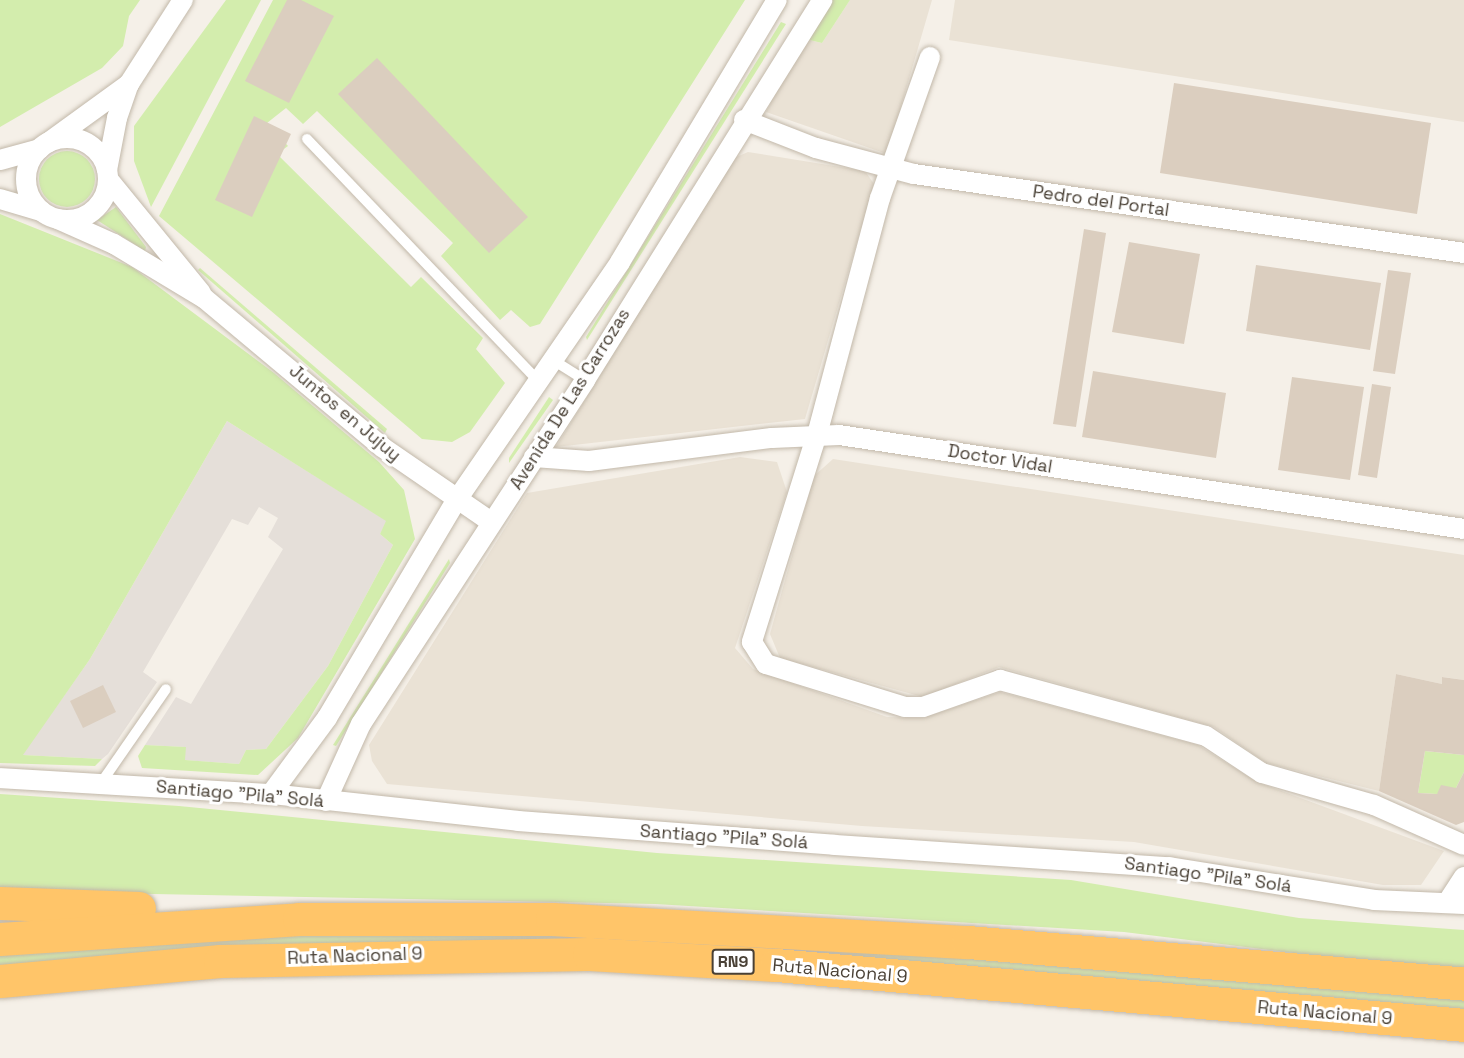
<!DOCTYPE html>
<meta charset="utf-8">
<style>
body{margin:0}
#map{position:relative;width:1464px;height:1058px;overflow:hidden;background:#f5f0e8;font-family:"Space Grotesk",sans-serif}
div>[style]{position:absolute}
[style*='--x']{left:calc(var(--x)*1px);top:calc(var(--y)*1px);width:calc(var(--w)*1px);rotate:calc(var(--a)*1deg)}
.residential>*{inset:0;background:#eae2d5}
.industrial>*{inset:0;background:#e5dfd9}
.green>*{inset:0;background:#d3edad}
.round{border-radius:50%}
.building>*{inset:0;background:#dbcebf}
.roads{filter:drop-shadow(0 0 2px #c2b8a9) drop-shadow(0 0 2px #c2b8a9)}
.lane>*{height:10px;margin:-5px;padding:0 5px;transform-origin:5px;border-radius:5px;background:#fff}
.street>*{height:20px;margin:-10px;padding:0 10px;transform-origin:10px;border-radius:10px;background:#fff}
.street>.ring{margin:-10px;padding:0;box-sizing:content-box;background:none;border:20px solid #fff;border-radius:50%}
.highway>*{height:33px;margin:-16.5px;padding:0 16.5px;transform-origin:16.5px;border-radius:16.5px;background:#ffc569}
span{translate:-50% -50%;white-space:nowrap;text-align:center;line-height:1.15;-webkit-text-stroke:6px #fff;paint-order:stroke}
.shield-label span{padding:2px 4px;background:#fff;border:2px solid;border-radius:4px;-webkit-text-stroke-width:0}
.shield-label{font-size:16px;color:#494035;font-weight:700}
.street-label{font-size:18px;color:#494035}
</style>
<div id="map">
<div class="residential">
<div style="clip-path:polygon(850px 0,932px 0,887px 154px,766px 112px,801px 38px,822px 43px)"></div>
<div style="clip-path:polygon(955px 0,1464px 0,1464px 122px,949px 40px)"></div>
<div style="clip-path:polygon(748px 152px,865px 171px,874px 184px,805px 419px,556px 447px,734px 158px)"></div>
<div style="clip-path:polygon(740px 457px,777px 462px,787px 492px,735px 648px,753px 669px,887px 717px,923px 718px,1000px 692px,1198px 745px,1257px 782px,1444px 851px,1421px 885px,1383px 885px,1134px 842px,862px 826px,387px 784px,372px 761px,369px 745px,527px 493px)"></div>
<div style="clip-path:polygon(833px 459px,1464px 555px,1464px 680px,1443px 677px,1442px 684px,1396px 674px,1379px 791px,1266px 763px,1214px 727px,999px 667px,923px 697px,780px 658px,770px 634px,814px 476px)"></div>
</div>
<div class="industrial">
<div style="clip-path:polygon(227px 421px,387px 521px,380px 534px,393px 545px,328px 666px,266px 749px,246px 750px,239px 764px,184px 760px,185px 747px,145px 745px,176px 697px,191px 704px,283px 549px,268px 537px,278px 518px,259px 507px,248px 525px,232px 519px,143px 672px,157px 682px,108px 754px,102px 759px,22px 755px,90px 659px)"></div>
</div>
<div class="green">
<div style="clip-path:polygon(0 0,140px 0,129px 16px,123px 46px,102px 68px,0 127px)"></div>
<div style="clip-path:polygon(226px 0,261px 0,151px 207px,134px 161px,134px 126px)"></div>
<div style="clip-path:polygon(273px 0,745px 0,540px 324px,530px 327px,511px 310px,500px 320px,441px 256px,453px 243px,317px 111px,303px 124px,286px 108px,267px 123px,288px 146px,277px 154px,411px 287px,421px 277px,483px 338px,476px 349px,505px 383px,470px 432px,452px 442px,422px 439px,159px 216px)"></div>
<div style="clip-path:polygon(826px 0,850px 0,822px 43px,801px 38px)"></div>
<div style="clip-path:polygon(781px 22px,786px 24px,587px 340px,586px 337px)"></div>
<div class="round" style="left:39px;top:151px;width:56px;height:56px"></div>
<div style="clip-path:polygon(116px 207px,146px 247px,145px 251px,97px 220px)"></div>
<div style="clip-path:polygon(0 214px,132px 267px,274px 373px,379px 462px,404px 490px,415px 539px,298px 738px,258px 775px,142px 768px,138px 756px,145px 745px,186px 747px,185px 760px,239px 764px,246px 750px,266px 749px,328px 666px,393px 545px,380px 534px,386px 521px,227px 421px,90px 659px,23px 755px,102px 759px,95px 766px,0 763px)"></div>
<div style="clip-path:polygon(200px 268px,387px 429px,385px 433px,198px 270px)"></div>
<div style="clip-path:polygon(549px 397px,553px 400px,509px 463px,509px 458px)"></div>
<div style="clip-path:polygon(449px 559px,450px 563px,336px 746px,333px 745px)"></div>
<div style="clip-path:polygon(1425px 751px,1464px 755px,1464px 772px,1456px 788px,1437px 794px,1418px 793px)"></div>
<div style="clip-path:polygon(0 794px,179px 806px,657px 853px,1071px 880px,1299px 918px,1464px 930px,1464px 969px,1366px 962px,1124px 932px,655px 904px,0 891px)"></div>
<div style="clip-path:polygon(479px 929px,839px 947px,1464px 998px,1464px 1009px,836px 957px,0 967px,0 956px,204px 938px)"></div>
</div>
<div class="building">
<div style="clip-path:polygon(287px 0,301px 0,334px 16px,289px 103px,245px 81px)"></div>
<div style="clip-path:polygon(377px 58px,528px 217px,489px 253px,338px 94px)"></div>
<div style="clip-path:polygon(1174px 83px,1431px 123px,1417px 214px,1160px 173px)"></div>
<div style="clip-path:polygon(254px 116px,291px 134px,252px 217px,215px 200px)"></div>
<div style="clip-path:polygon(1084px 229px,1106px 233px,1076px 427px,1053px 424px)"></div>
<div style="clip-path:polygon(1129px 242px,1200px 254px,1184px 344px,1112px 332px)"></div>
<div style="clip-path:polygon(1256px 265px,1381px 283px,1370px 350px,1246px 331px)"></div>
<div style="clip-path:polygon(1388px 270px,1411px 273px,1395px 374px,1373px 371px)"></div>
<div style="clip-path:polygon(1093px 371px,1226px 393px,1216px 458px,1082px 437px)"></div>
<div style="clip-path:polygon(1292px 377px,1364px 387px,1350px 480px,1278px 470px)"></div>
<div style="clip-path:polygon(1372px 384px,1391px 387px,1377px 478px,1358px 475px)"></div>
<div style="clip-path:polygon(1396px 674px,1442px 684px,1442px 677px,1464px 680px,1464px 755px,1425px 751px,1418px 793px,1437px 794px,1441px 785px,1456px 788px,1464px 772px,1464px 822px,1456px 825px,1379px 791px)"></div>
<div style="clip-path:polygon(103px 685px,116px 712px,83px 728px,70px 701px)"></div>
</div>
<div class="roads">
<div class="lane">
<div style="--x:307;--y:139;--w:337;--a:46.3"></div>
<div style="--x:556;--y:362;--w:34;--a:32"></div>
<div style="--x:101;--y:783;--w:114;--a:-55.3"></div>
</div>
<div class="street">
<div style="--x:930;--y:57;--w:150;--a:109.5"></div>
<div style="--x:880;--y:198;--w:244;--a:104.9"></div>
<div style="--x:817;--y:434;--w:218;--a:107.4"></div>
<div style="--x:752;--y:642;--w:26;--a:58"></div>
<div style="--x:766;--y:664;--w:145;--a:17.2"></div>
<div style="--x:905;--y:707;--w:18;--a:0"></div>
<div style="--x:923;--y:707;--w:82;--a:-19.3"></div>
<div style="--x:1000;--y:680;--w:213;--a:15.2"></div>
<div style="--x:1206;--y:736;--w:67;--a:33.5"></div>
<div style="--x:1262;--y:773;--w:116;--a:15.9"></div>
<div style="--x:1374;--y:805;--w:98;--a:24"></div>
<div style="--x:744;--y:120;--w:77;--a:21.3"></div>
<div style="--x:816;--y:148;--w:101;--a:14.9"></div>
<div style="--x:914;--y:174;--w:556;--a:8.17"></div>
<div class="ring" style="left:26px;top:138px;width:62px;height:62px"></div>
<div style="--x:49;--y:142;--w:99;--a:-35.9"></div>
<div style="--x:0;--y:160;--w:41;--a:-15.4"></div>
<div style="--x:107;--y:170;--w:53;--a:-79.1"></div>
<div style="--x:117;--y:118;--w:36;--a:-71"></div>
<div style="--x:129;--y:84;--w:100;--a:-57.3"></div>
<div style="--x:108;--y:179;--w:147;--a:50.8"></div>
<div style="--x:0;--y:199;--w:43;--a:16.3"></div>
<div style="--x:58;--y:219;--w:61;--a:24.1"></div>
<div style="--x:114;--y:244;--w:105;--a:31"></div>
<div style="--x:204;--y:298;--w:232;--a:39.9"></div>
<div style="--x:382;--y:447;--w:132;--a:34.5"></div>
<div style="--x:534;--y:457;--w:55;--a:4.2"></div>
<div style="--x:589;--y:461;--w:184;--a:-7.2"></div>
<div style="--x:772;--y:438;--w:67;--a:-2.6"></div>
<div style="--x:839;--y:435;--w:632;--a:8.55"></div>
<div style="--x:0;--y:778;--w:271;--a:3.4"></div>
<div style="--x:271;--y:794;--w:248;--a:6.2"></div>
<div style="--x:518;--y:821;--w:317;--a:4.3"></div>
<div style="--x:834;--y:845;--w:336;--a:3.8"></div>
<div style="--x:1169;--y:867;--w:208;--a:9.1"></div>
<div style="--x:1374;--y:900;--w:90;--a:2.5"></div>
<div style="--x:271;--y:794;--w:94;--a:-53.6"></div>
<div style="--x:327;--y:718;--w:252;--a:-59.3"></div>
<div style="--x:456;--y:501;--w:290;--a:-55.5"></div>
<div style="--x:620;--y:262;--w:305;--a:-59.1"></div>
<div style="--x:326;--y:801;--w:85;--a:-65.6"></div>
<div style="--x:361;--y:724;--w:411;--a:-56.9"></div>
<div style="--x:585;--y:380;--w:448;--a:-58"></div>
<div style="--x:1447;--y:903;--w:31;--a:-57"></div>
</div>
<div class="highway">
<div style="--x:0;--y:903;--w:139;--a:2.1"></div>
<div style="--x:0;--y:939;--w:300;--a:-3.8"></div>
<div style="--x:299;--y:919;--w:253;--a:0"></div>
<div style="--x:552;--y:919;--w:417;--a:3.2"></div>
<div style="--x:968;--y:942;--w:498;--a:4.8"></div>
<div style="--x:0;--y:981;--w:221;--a:-5.2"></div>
<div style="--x:220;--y:961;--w:369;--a:-1.1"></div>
<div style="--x:589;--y:954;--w:187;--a:3.4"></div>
<div style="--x:776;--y:965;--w:691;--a:4.98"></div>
</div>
</div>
<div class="shield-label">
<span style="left:733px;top:962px">RN9</span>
</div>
<div class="street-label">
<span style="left:1101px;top:201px;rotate:8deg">Pedro del Portal</span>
<span style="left:570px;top:399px;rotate:-58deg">Avenida De Las Carrozas</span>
<span style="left:345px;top:413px;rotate:40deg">Juntos en Jujuy</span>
<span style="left:1000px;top:459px;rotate:9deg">Doctor Vidal</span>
<span style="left:240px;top:794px;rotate:5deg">Santiago "Pila" Solá</span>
<span style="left:724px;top:837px;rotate:4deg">Santiago "Pila" Solá</span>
<span style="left:1208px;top:875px;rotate:8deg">Santiago "Pila" Solá</span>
<span style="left:355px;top:956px;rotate:-2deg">Ruta Nacional 9</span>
<span style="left:840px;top:971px;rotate:5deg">Ruta Nacional 9</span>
<span style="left:1325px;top:1013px;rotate:5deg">Ruta Nacional 9</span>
</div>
</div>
